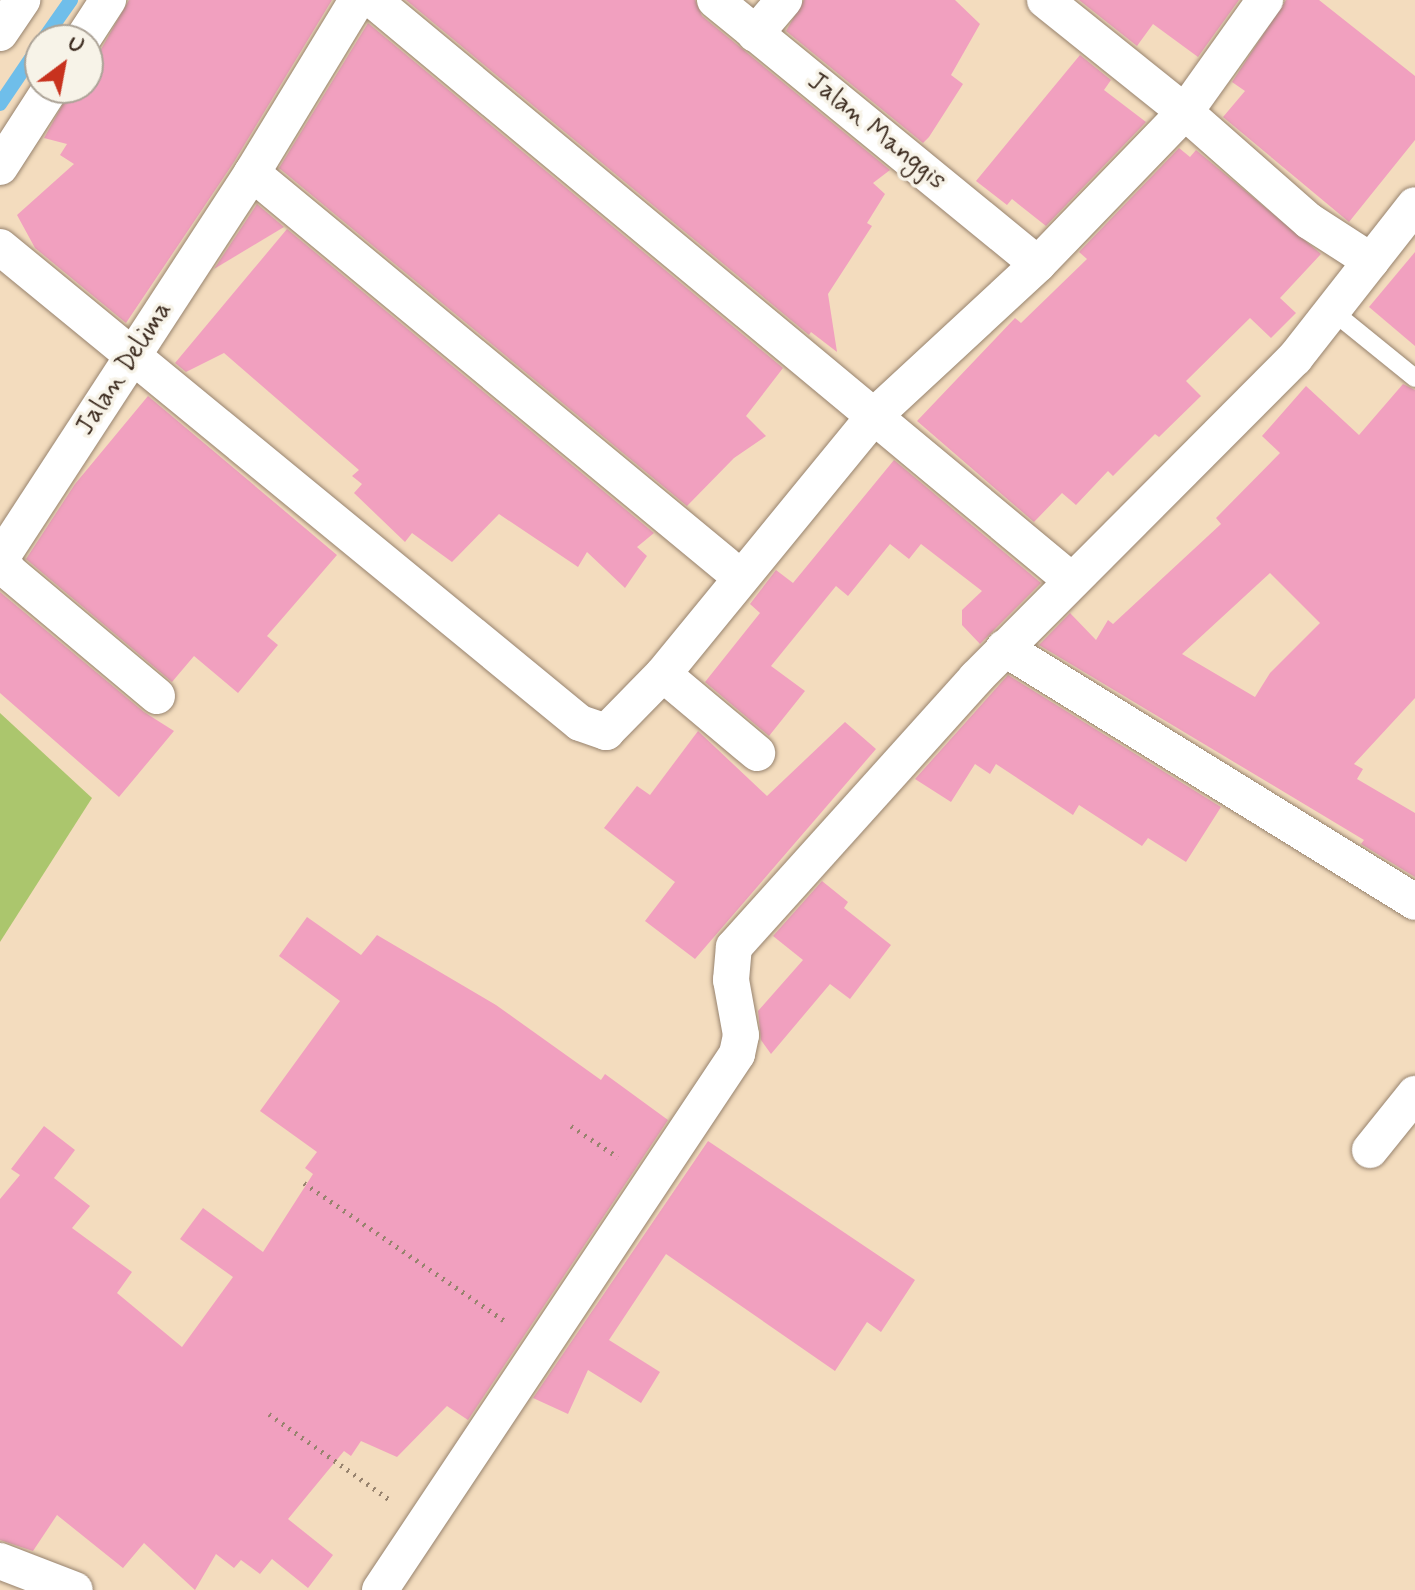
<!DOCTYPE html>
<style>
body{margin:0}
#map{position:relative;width:1415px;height:1590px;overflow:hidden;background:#f3dcbe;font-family:Mynerve,sans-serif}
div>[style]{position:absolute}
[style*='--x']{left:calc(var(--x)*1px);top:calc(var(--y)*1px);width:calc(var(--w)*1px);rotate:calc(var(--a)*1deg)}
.green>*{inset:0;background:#abc66d}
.stream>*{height:14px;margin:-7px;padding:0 7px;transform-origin:7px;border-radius:7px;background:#6fbeea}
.building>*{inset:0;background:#f1a0bf}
.path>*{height:5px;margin-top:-2.5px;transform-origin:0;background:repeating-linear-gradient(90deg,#97836e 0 2px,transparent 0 8px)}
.roads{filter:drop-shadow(0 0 2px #97836e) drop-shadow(0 0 2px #97836e)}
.lane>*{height:18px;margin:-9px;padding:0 9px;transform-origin:9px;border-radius:9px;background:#fff}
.street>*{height:36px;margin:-18px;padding:0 18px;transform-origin:18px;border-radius:18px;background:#fff}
span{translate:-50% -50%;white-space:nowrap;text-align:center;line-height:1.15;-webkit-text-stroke:7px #f7f3e8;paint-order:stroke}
.street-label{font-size:26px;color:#3b2a1e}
.north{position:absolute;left:24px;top:24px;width:80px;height:80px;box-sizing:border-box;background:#f7f3e8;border:2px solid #aca397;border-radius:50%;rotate:32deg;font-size:22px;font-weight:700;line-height:32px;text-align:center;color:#3b2a1e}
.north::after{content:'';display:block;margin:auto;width:28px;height:36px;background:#c8321e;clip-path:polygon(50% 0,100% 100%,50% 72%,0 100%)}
</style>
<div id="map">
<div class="green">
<div style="clip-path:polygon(0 713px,92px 798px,0 942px)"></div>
</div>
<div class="stream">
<div style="--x:43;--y:40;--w:49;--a:-55"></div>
<div style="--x:0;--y:104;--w:71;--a:-55.9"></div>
</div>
<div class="building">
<div style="clip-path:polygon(129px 0,332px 0,234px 162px,126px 323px,35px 248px,17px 215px,74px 164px,60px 155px,67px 144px,44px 138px,72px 88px,88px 88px,88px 60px,100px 51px)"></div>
<div style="clip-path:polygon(406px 0,695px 0,702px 16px,890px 170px,873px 183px,885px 194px,867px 223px,872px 226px,828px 294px,837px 352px,811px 332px,809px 335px)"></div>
<div style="clip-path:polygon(804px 0,955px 0,980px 24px,951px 75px,963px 84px,929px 137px,923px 143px,786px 31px)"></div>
<div style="clip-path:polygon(1079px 0,1239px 0,1198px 57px,1153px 24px,1137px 46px)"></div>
<div style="clip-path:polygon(1286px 0,1319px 0,1415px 76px,1415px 140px,1349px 222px,1223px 117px,1245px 91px,1232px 82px)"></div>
<div style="clip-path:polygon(368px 23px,783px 368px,746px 416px,766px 436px,734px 458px,687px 506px,279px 168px)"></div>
<div style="clip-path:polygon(1080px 55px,1111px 80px,1104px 90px,1146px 122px,1046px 226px,1012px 199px,1007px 205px,976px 181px)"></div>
<div style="clip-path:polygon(1179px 148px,1190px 157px,1196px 150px,1321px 254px,1280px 298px,1296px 313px,1271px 338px,1250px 318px,1186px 381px,1201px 396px,1159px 437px,1155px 434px,1113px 476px,1108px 471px,1076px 505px,1062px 493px,1034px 522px,917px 421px,1015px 318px,1021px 323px,1087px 259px,1079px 252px)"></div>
<div style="clip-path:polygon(257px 204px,284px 227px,214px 269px)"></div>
<div style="clip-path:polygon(287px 229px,654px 533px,637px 547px,647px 556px,625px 588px,587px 552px,578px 567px,499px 514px,452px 562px,412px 533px,405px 542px,354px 493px,362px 484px,352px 476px,359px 470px,224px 353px,186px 372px,175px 363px)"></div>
<div style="clip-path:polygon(1415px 252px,1415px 346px,1369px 307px)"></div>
<div style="clip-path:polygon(evenodd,1403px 384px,1415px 390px,1415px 698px,1354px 764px,1363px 769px,1357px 779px,1415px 813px,1415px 877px,1361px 844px,1364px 840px,1039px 645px,1070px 613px,1096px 640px,1108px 620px,1113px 624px,1221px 524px,1216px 518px,1280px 453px,1262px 436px,1306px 386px,1359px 435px,1403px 384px,1270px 573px,1320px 623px,1270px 673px,1255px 697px,1182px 654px,1270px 573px)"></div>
<div style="clip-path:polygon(148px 396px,337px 555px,267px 636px,278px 645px,238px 693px,194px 656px,172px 682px,26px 559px,75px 484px)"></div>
<div style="clip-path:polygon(894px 460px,1041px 583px,980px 644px,962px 625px,962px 610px,982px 591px,921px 544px,909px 559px,890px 544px,848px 596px,836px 586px,771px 666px,805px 691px,769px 736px,705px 682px,760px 613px,750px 604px,776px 570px,793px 583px)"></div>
<div style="clip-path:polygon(0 592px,144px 712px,174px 731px,119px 797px,0 693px)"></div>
<div style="clip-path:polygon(1008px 675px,1221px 807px,1186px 862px,1148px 838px,1142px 846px,1079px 805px,1073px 815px,996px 764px,990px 774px,975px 764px,951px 802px,915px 779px)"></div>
<div style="clip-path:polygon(845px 722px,876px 749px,695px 959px,645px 921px,675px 882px,604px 828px,637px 786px,650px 795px,698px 731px,767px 796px)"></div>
<div style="clip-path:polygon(822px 881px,848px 902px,844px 908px,891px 945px,850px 999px,830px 984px,771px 1054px,761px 1040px,758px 1011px,803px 960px,773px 936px)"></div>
<div style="clip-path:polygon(307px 917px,361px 955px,377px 935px,496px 1005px,601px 1080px,605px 1074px,668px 1120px,468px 1420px,447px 1406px,397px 1457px,361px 1441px,351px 1456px,344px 1451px,288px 1519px,333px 1555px,308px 1588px,272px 1559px,260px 1574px,241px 1560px,234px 1568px,216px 1554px,195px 1590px,144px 1543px,123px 1568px,57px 1515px,33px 1551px,0 1540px,0 1199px,20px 1175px,11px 1169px,44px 1126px,75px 1150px,54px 1178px,90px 1206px,72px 1228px,132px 1272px,117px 1293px,182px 1347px,233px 1277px,180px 1239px,203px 1208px,263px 1252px,313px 1174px,305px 1168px,317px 1152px,260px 1111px,340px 1001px,279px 956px)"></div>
<div style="clip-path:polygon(708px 1141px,915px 1280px,881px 1332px,867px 1322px,835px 1371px,666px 1254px,609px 1340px,660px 1372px,641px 1403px,588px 1370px,568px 1414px,533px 1398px)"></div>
</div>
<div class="path">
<div style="--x:571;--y:1126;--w:56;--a:33.4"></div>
<div style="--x:304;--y:1183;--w:247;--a:34.5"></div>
<div style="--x:269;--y:1414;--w:148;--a:35.4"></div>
</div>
<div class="roads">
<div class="lane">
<div style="--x:1331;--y:310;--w:108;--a:39"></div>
</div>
<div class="street">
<div style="--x:373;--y:0;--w:909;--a:39.73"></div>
<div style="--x:715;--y:0;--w:417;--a:39.3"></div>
<div style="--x:1045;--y:0;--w:179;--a:38.7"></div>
<div style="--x:1185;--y:112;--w:165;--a:41.3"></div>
<div style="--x:1309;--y:221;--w:74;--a:32.8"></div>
<div style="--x:0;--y:33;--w:40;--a:-56"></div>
<div style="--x:755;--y:34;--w:45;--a:-49.5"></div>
<div style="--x:82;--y:40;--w:48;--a:-57"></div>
<div style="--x:0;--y:167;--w:94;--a:-57.2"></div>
<div style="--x:252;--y:173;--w:632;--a:39.61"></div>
<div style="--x:0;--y:247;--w:750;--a:39.38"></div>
<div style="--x:580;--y:723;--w:28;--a:19"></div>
<div style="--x:606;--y:732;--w:81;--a:-45.5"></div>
<div style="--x:663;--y:674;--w:333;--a:-50.7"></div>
<div style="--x:874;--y:416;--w:224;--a:-42.8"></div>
<div style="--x:1038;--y:264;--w:211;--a:-46"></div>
<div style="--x:1185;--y:112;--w:138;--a:-54.5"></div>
<div style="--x:1004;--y:648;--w:483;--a:31.7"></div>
<div style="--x:663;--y:674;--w:123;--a:40"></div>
<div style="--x:157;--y:696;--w:193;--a:-140"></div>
<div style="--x:9;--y:572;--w:16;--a:-120"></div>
<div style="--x:1;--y:558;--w:460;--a:-56.9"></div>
<div style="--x:252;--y:173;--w:202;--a:-58.7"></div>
<div style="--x:1370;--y:1150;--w:72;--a:-51.2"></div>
<div style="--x:0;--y:1561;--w:80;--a:21.1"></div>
<div style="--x:380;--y:1590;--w:644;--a:-56.33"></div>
<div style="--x:737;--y:1054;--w:19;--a:-78"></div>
<div style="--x:741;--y:1035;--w:56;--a:-100.3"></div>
<div style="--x:731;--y:980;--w:33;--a:-85"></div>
<div style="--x:734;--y:947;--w:362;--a:-48"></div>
<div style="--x:976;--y:678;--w:452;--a:-45.1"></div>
<div style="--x:1295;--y:358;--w:194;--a:-51.9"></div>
</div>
</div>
<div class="street-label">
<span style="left:876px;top:132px;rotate:39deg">Jalan Manggis</span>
<span style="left:125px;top:369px;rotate:-57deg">Jalan Delima</span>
</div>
<div class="north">U</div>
</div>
